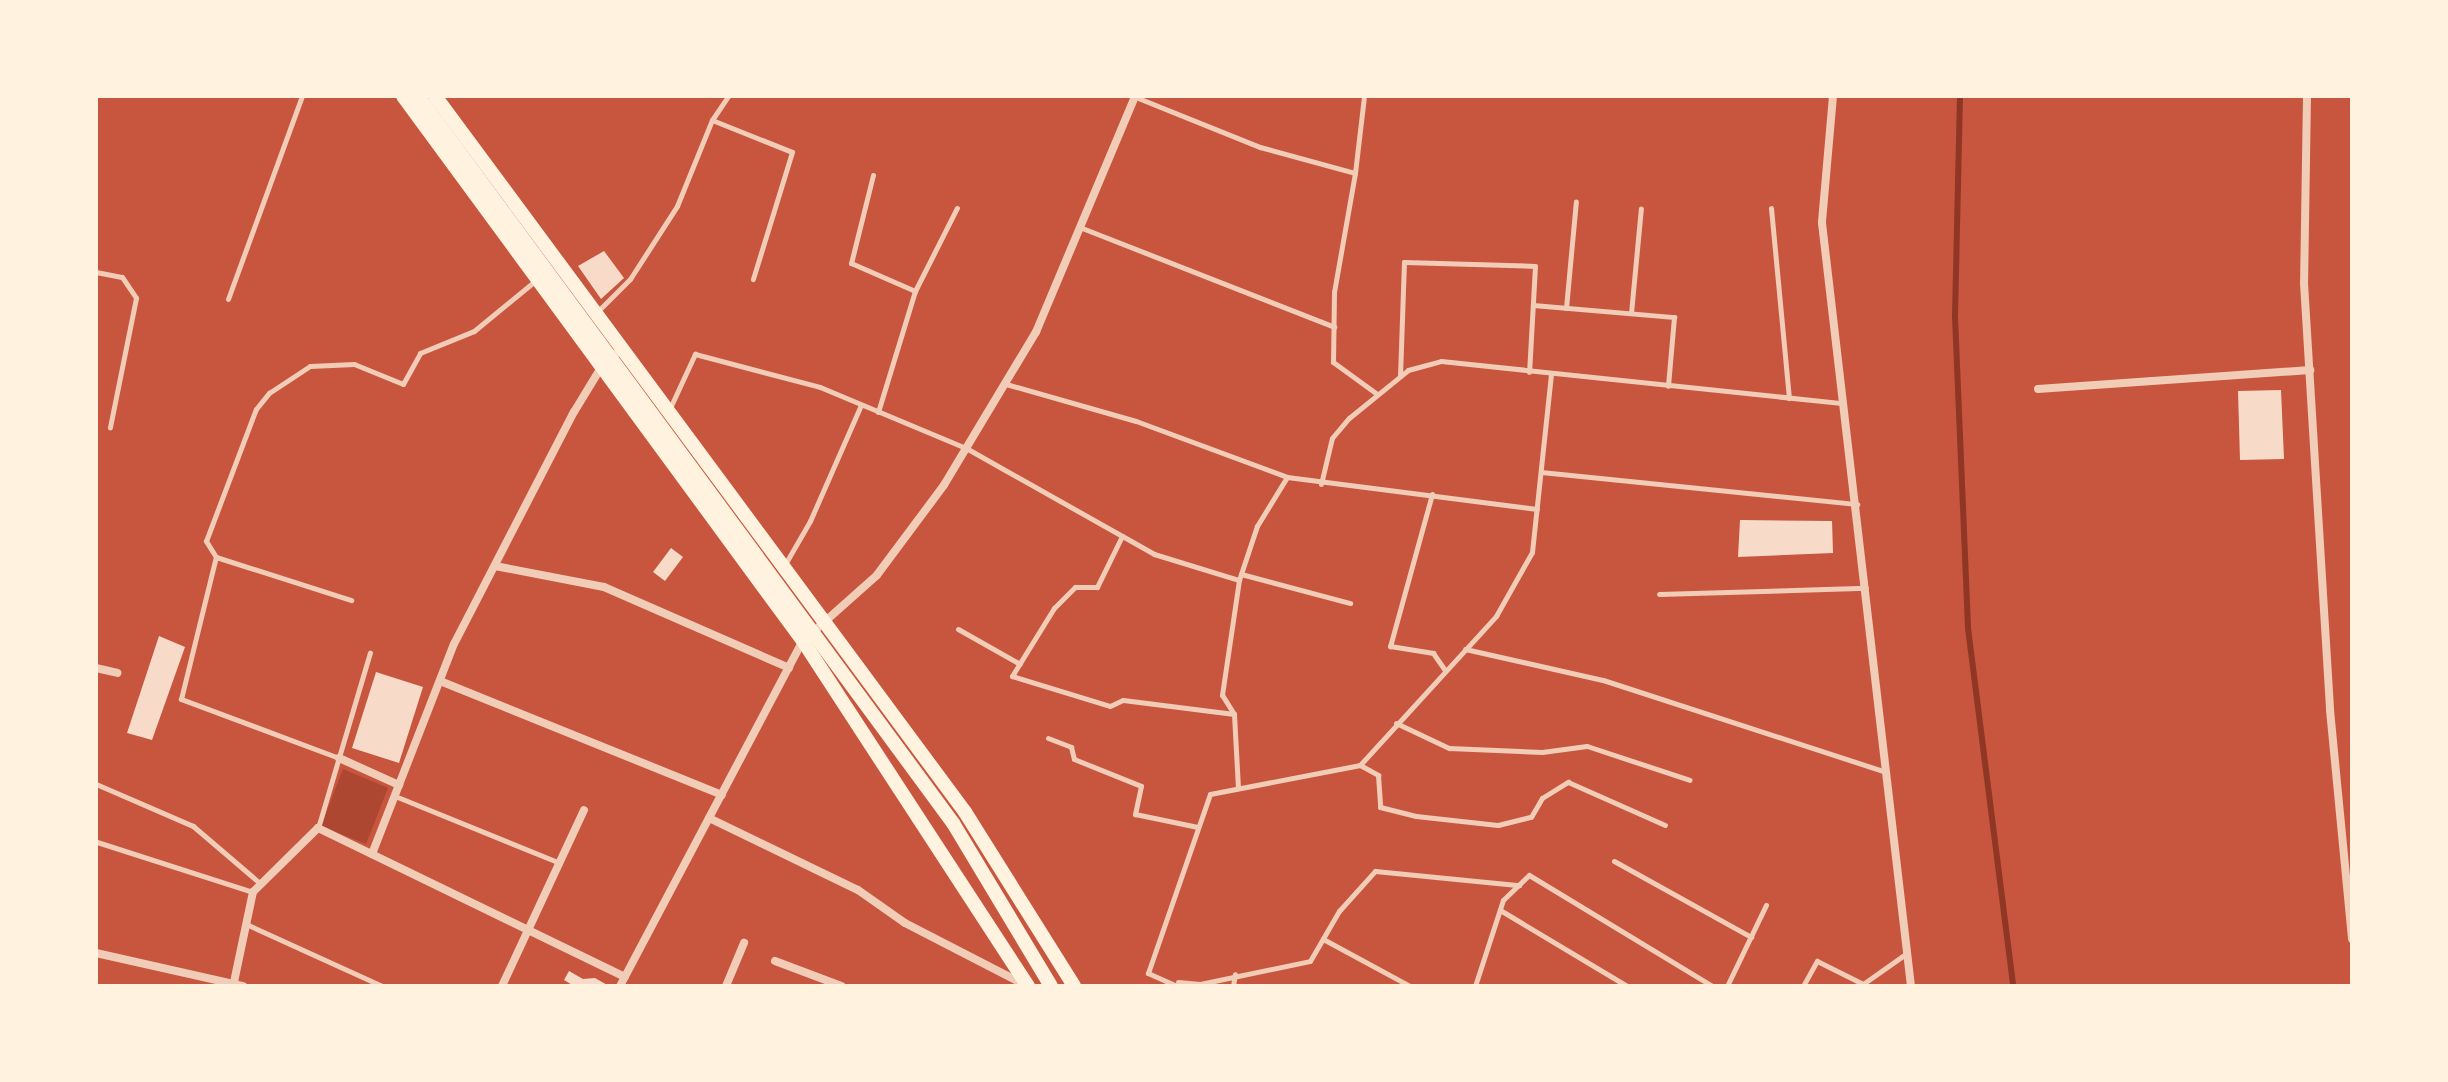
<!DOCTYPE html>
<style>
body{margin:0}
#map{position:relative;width:2448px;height:1082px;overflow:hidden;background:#c8553d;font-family:Figtree,sans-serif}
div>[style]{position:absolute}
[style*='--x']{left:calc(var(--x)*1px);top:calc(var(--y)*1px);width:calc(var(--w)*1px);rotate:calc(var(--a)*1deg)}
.green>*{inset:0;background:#ae4732}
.stream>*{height:6px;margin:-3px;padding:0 3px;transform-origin:3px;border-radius:3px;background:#8f3625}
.building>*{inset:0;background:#f7dbc8}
.service>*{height:5px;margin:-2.5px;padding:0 2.5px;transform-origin:2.5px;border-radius:2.5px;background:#f1ccb7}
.minor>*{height:8px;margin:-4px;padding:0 4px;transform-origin:4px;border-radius:4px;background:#f1ccb7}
.secondary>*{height:14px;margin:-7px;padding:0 7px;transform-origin:7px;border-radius:7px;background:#fff3e0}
span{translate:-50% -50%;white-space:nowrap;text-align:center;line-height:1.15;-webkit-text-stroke:8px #fff3e0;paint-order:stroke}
.frame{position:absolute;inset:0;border:98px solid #fff3e0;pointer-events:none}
</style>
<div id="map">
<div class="green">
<div style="clip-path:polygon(343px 769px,388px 788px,366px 844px,321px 826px)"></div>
</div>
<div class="stream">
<div style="--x:1960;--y:96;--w:221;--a:91.3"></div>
<div style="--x:1955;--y:317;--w:311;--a:87.6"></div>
<div style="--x:1968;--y:628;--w:361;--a:82.8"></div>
</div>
<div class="building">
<div style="clip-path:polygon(604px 251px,624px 278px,601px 299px,578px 266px)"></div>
<div style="clip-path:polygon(2281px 390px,2284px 459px,2240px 460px,2238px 391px)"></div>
<div style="clip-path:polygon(1740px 520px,1832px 521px,1833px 553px,1738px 557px)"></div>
<div style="clip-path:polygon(671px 548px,683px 557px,665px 581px,653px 572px)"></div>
<div style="clip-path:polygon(159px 636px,185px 647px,152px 740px,127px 733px)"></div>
<div style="clip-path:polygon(376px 672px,423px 687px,399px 763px,352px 748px)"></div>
<div style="clip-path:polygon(569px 971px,583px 979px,595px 978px,609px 986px,574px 986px,564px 980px)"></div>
</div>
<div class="service">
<div style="--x:1133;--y:96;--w:137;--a:21.9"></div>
<div style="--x:1260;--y:147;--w:98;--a:15.3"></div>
<div style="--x:1355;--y:173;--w:121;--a:100"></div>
<div style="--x:1334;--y:292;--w:70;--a:90.8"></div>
<div style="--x:1333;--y:362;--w:54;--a:36"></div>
<div style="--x:712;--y:120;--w:86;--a:21.8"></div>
<div style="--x:792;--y:152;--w:133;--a:107.1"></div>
<div style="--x:1355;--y:173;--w:78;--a:-83.3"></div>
<div style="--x:873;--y:175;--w:91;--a:104"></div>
<div style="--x:851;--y:263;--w:70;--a:23.6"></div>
<div style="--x:1771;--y:208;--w:191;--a:84.6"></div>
<div style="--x:1082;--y:228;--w:271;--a:21.4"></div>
<div style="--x:96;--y:272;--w:26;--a:11"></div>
<div style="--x:122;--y:277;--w:25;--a:56"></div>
<div style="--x:136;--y:298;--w:132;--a:101.4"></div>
<div style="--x:228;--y:299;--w:216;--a:-70"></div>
<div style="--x:1533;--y:305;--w:142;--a:4.9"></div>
<div style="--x:1674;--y:317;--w:69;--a:95"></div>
<div style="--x:1566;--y:308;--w:107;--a:-84.7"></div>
<div style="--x:597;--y:312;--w:47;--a:-45"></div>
<div style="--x:630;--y:279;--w:87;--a:-57.2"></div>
<div style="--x:677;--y:206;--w:93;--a:-67.9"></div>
<div style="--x:712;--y:120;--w:29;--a:-56"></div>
<div style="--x:1631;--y:313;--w:105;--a:-84.6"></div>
<div style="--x:1400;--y:376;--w:114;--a:-88"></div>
<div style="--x:1404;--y:262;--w:131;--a:1.7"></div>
<div style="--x:1535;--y:266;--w:106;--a:93.2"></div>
<div style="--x:1006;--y:384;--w:135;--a:15.9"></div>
<div style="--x:1136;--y:421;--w:161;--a:20.3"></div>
<div style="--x:1287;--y:477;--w:252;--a:7.3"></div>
<div style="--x:670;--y:408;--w:60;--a:-65.2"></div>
<div style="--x:695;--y:354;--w:129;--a:14.8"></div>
<div style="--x:820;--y:387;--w:158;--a:22.7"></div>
<div style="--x:966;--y:448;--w:216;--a:29.4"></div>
<div style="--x:1154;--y:554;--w:89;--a:17"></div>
<div style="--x:878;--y:412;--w:127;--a:-73"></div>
<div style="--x:915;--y:291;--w:93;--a:-63.2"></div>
<div style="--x:1541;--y:472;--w:318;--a:5.8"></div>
<div style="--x:1321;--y:484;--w:47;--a:-76.6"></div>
<div style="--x:1332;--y:438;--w:26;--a:-50"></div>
<div style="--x:1349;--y:418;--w:76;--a:-39.1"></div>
<div style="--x:1408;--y:370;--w:34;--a:-15"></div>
<div style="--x:1441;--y:361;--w:403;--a:6"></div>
<div style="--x:1432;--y:494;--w:158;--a:105.4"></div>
<div style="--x:1390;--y:646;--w:44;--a:9.2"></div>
<div style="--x:1433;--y:653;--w:21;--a:55"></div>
<div style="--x:1122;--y:536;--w:57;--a:116.1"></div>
<div style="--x:1097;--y:587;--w:22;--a:180"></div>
<div style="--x:1075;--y:587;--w:30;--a:135"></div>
<div style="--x:1054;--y:608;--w:80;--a:121.7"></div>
<div style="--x:1012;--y:676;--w:102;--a:17"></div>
<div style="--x:1110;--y:706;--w:14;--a:-25"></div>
<div style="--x:1123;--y:700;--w:112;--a:7.2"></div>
<div style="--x:216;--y:557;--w:142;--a:17.7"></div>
<div style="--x:784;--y:566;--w:52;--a:-60"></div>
<div style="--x:810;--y:521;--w:127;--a:-66.3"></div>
<div style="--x:1241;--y:574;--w:113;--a:14.9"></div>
<div style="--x:1659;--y:594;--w:207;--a:-1.7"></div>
<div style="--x:958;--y:629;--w:71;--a:29.4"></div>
<div style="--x:1465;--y:649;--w:141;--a:12.7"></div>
<div style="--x:1603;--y:680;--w:298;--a:18"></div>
<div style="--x:1396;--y:723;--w:59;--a:25.3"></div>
<div style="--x:1449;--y:748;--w:93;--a:2.5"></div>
<div style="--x:1542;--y:752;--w:45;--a:-7.6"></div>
<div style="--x:1587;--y:746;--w:108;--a:18.3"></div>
<div style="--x:1048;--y:738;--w:25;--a:21"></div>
<div style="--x:1071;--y:747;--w:12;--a:76"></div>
<div style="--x:1074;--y:759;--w:72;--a:21.9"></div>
<div style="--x:1141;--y:786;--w:29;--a:102"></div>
<div style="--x:1135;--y:814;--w:64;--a:11.7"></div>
<div style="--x:339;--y:758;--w:169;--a:-159.5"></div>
<div style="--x:181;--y:699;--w:146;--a:-76.2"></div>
<div style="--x:216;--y:557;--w:19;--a:-122"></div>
<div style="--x:206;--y:541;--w:141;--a:-69.3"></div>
<div style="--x:256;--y:409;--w:21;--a:-51"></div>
<div style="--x:269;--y:393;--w:49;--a:-33.4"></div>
<div style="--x:310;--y:366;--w:44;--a:-2.6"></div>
<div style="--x:354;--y:364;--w:53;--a:22.2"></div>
<div style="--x:403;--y:384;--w:35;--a:-61"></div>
<div style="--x:420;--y:353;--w:58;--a:-22.2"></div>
<div style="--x:474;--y:331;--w:80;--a:-39.4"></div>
<div style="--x:1360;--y:765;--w:21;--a:29"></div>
<div style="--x:1378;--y:775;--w:32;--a:86"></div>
<div style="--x:1380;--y:807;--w:37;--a:14"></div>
<div style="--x:1416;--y:816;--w:82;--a:6.3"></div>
<div style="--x:1498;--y:825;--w:34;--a:-14"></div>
<div style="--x:1531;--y:817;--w:22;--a:-60"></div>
<div style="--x:1542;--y:798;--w:31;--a:-32"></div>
<div style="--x:1568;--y:782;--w:106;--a:23.9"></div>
<div style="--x:96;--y:784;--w:106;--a:23.4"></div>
<div style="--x:193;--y:826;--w:89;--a:40.5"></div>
<div style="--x:1238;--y:788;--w:74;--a:-93.1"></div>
<div style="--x:1234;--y:714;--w:22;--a:-122"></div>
<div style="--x:1222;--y:695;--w:116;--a:-81.6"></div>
<div style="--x:1239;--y:580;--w:57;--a:-71.6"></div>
<div style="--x:1257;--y:526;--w:57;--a:-58.5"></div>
<div style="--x:395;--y:796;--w:178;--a:22.1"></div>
<div style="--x:318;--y:828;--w:183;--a:-73.5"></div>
<div style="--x:97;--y:842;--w:164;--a:17.8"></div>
<div style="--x:1614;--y:861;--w:157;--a:29"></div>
<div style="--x:1500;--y:910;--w:148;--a:30.9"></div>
<div style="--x:246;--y:924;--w:149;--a:24.5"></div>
<div style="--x:1323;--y:939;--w:99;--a:28.4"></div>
<div style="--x:1178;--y:982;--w:22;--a:5"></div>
<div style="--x:1200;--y:984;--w:112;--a:-11.8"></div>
<div style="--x:1310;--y:961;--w:58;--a:-59.9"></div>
<div style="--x:1339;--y:911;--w:54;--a:-48"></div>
<div style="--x:1375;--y:871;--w:145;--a:5.6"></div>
<div style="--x:1177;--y:986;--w:32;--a:-156"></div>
<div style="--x:1148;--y:973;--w:189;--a:-70.9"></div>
<div style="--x:1210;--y:794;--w:153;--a:-10.9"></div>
<div style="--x:1360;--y:765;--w:202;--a:-47.6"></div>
<div style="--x:1496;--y:616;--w:73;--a:-60.6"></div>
<div style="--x:1532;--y:552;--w:178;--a:-83.9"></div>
<div style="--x:1233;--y:986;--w:12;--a:-81"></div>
<div style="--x:1475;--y:986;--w:90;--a:-72"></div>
<div style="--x:1503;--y:900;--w:36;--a:-44"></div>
<div style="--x:1529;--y:875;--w:214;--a:31.2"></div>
<div style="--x:1727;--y:986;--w:90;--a:-64.3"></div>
<div style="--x:1803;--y:986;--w:29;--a:-61"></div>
<div style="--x:1817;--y:961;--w:51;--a:26.6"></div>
<div style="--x:1863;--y:984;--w:54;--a:-35.2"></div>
</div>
<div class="minor">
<div style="--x:1833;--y:96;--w:127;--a:95"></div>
<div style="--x:1822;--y:223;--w:768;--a:83.35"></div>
<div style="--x:2307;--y:96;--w:187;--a:90.9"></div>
<div style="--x:2304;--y:283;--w:428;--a:86.5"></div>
<div style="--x:2330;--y:710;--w:230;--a:84.5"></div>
<div style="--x:2038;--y:389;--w:273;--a:-4"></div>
<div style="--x:495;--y:566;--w:111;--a:10.9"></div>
<div style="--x:604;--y:587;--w:202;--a:23.6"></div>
<div style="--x:96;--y:668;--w:22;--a:13"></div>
<div style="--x:440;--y:681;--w:304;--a:22"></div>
<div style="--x:339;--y:758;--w:66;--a:24.2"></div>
<div style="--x:709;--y:818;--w:165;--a:25.8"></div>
<div style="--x:858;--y:890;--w:57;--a:35.1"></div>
<div style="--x:905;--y:923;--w:133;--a:27.3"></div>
<div style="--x:372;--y:854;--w:225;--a:-68.7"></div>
<div style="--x:454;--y:644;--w:261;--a:-62.7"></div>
<div style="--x:574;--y:412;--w:54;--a:-58.7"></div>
<div style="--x:602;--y:366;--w:27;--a:-42"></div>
<div style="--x:96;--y:953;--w:151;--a:12.7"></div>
<div style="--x:775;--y:961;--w:71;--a:20.7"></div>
<div style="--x:234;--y:982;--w:92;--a:-78.1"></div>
<div style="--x:253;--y:892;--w:91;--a:-44.6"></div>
<div style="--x:318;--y:828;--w:341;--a:25.9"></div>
<div style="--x:502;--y:986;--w:194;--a:-65"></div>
<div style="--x:620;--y:986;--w:391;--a:-62.1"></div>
<div style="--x:803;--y:641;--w:99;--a:-41.7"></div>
<div style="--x:877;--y:575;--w:112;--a:-53.3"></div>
<div style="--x:944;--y:485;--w:179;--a:-59"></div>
<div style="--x:1036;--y:332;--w:256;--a:-67.2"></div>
<div style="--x:726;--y:986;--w:47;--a:-67.3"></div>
</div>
<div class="secondary">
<div style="--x:403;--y:96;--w:676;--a:53.72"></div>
<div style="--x:803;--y:641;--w:412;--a:56.9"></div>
<div style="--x:418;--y:96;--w:903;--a:53.65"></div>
<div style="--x:953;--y:823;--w:190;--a:59"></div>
<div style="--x:435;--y:96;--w:891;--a:53.49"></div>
<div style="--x:965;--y:812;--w:205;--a:57.9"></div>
</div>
<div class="frame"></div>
</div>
